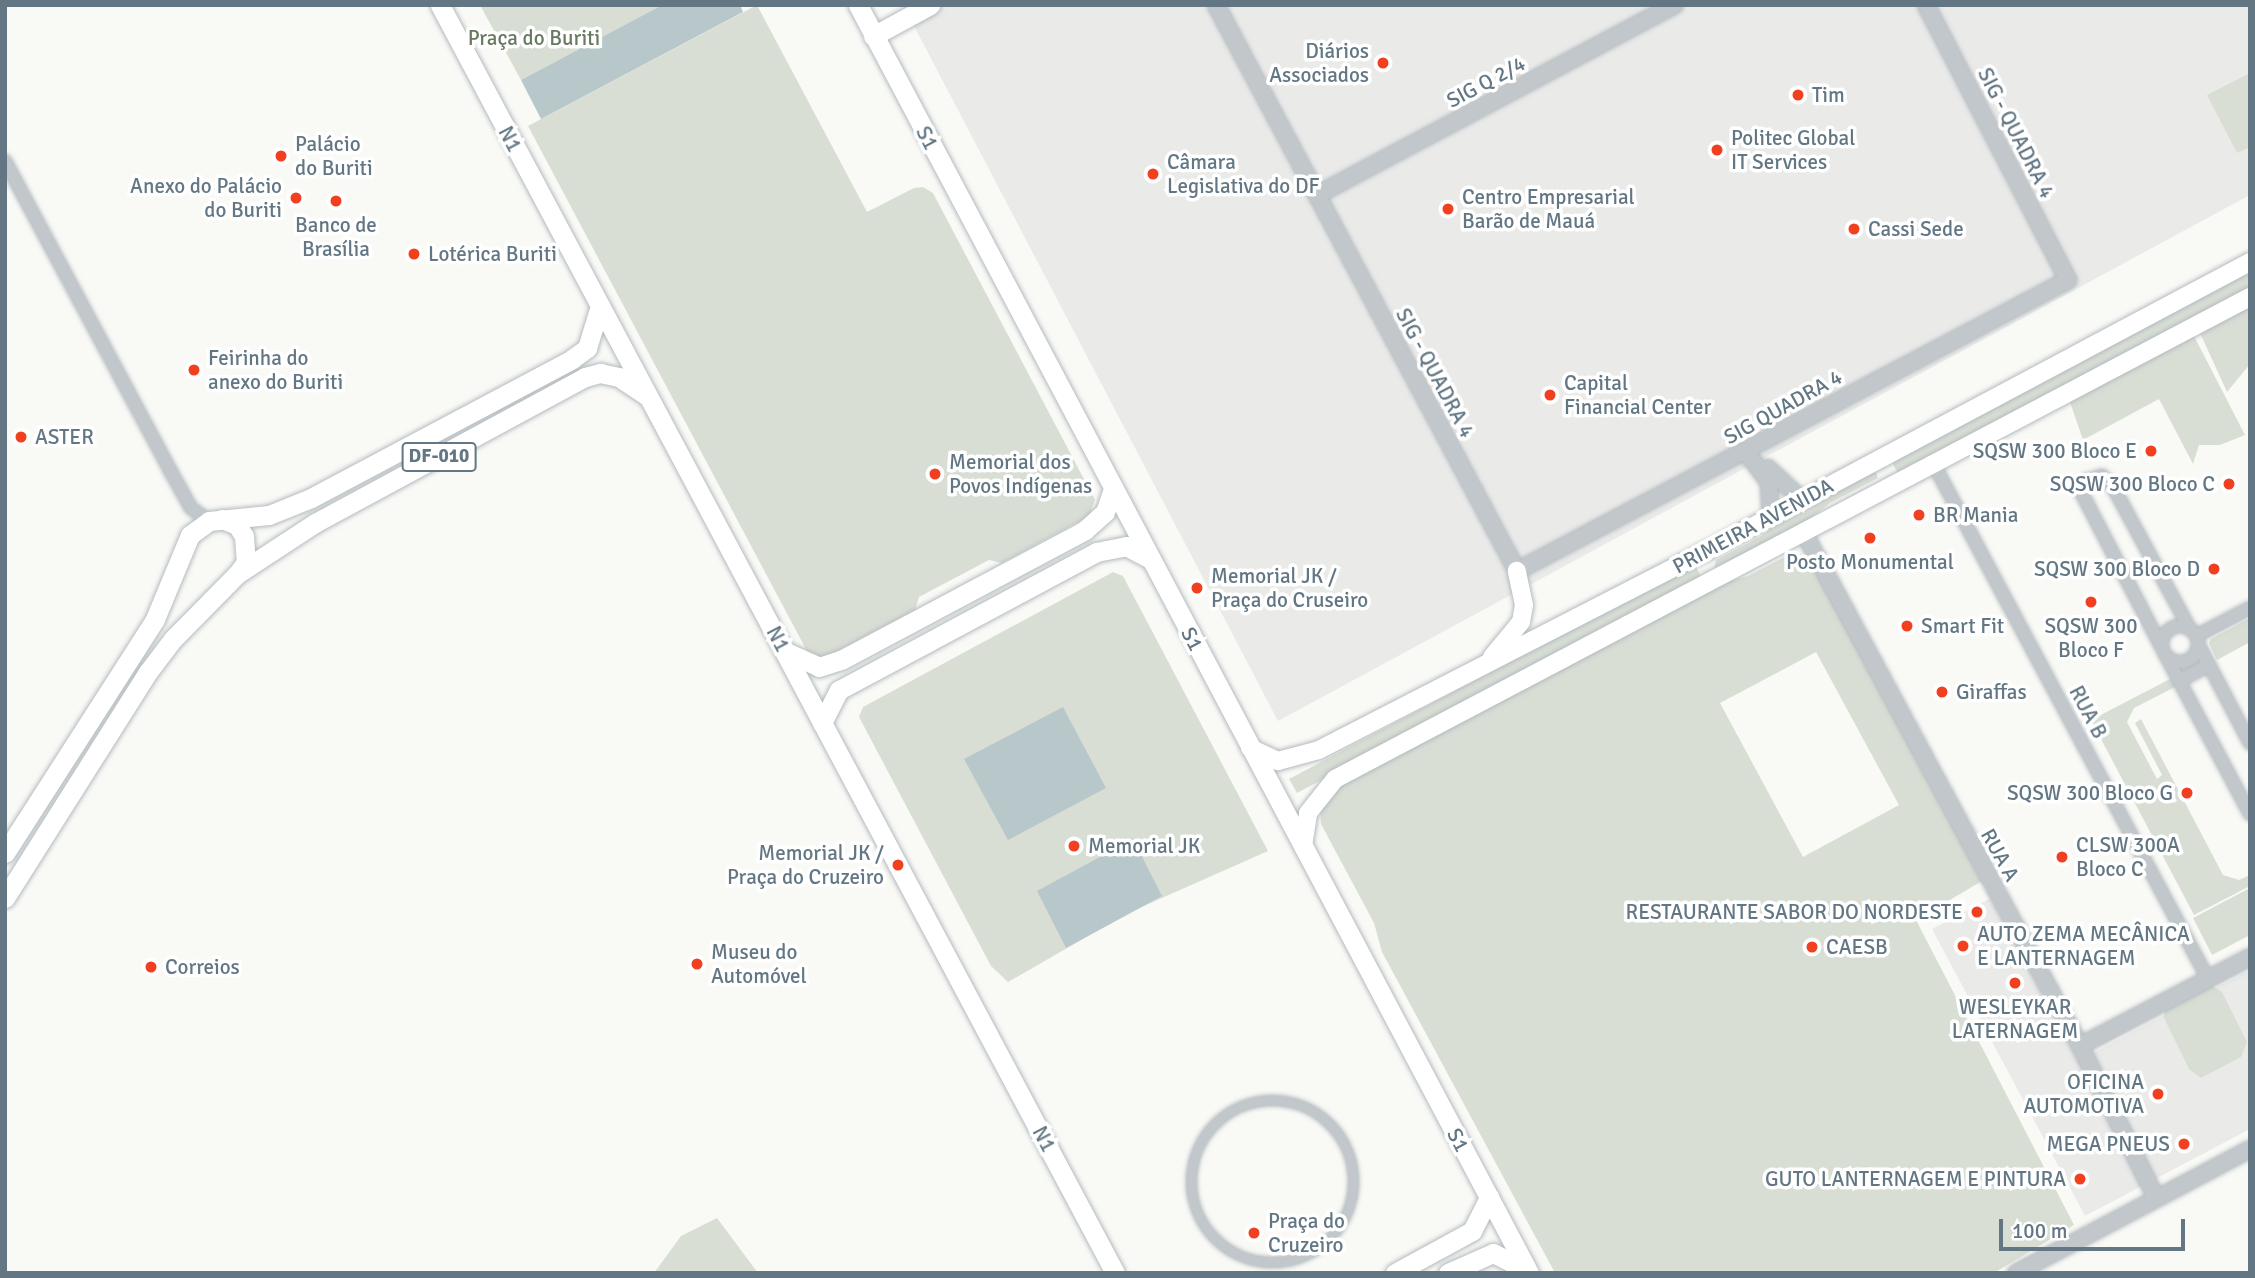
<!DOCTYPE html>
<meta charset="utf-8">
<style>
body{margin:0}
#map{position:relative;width:2255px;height:1278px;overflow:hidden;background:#f9f9f6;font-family:Signika,sans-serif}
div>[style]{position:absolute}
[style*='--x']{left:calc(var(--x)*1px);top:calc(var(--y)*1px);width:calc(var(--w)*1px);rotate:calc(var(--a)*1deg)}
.built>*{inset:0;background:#eaeae9}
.green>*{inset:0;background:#d9ded5}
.water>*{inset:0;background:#b8c7ca}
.roads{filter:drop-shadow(0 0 2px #b3bbbf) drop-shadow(0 0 2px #b3bbbf)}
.pedestrian>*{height:9px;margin:-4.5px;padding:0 4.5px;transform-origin:4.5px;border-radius:4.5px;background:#c1c7ca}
.pedestrian>.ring{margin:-4.5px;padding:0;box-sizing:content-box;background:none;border:9px solid #c1c7ca;border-radius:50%}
.minor>*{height:12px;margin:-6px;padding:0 6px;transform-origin:6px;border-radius:6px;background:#c1c7ca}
.minor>.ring{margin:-6px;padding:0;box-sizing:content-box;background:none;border:12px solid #c1c7ca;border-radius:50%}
.tertiary>*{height:16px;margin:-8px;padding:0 8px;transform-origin:8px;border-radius:8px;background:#c1c7ca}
.secondary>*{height:18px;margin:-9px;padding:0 9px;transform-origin:9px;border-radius:9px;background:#fff}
.primary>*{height:19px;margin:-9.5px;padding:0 9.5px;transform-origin:9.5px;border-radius:9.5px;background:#fff}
.trunk>*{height:19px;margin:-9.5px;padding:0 9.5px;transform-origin:9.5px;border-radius:9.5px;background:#fff}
.dots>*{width:19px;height:19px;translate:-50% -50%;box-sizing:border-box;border:4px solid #fff;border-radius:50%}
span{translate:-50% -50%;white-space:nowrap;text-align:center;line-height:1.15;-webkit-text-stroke:7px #fff;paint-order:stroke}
.shield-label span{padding:2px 5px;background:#fff;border:2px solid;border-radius:5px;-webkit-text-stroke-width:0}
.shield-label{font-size:19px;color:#627783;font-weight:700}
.park-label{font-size:21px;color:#677a61}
.poi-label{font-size:21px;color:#627783}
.right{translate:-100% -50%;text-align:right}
.left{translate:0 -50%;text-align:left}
.street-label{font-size:21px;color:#627783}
.frame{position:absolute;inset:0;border:7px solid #627783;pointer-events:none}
.scale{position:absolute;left:1999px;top:1219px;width:186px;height:32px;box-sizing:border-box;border:4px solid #627783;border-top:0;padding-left:9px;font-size:21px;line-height:24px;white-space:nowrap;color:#627783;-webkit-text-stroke:5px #fff;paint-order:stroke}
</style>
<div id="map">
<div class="built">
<div style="clip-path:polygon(903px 5px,2250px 5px,2250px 195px,1278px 721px)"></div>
<div style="clip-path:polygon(1991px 898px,2078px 1061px,2250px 970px,2250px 1129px,2085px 1216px,1932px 929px)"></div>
</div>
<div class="green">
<div style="clip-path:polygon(480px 5px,662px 5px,521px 80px)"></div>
<div style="clip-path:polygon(757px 5px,867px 212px,914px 188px,923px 187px,933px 193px,1095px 500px,1089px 516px,1002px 563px,989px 560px,919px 597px,915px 610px,824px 658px,808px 653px,528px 126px)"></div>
<div style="clip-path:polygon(2250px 73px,2250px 147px,2237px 153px,2207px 95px)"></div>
<div style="clip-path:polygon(2250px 270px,2250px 288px,1898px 474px,1891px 460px)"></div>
<div style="clip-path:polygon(2250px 306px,2250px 364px,2227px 392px,2200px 333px)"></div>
<div style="clip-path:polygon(2194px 336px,2245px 435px,2220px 445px,2199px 445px,2193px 464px,2159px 399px,2083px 440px,2070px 402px)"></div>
<div style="clip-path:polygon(1875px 470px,1878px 478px,1830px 503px,1800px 526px,1714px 568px,1716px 560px,1761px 536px,1791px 513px)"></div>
<div style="clip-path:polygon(evenodd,1790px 554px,1801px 554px,1810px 560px,1982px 881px,1916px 920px,2074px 1225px,1994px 1273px,1555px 1273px,1382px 952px,1374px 923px,1321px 824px,1320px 808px,1336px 787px,1720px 584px,1748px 576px,1790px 554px,1816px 652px,1899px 805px,1803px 857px,1720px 703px,1816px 652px)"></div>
<div style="clip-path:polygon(1695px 564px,1702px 579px,1297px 793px,1289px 779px)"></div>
<div style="clip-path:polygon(1113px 572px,1123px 576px,1268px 851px,1128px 913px,1008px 982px,991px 966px,859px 717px,863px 707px)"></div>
<div style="clip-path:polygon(2250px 618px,2250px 642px,2217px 660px,2209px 643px,2211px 639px)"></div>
<div style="clip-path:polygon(2172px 678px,2177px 686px,2134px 708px,2127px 722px,2157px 779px,2162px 775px,2135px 723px,2141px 719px,2223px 875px,2239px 880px,2250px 875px,2250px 886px,2194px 915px,2091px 720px)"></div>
<div style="clip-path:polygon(2250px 888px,2250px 935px,2212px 955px,2193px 918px)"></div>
<div style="clip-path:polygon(2210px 984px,2222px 992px,2247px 1042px,2241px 1057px,2201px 1078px,2189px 1069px,2164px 1018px,2165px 1009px)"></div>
<div style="clip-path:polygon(717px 1218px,758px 1273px,654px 1273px,681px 1236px)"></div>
</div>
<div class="water">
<div style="clip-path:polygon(662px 5px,740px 5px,743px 12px,541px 119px,521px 80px)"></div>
<div style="clip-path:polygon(1063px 707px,1106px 788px,1008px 840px,964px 759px)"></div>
<div style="clip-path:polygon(1133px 839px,1162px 896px,1066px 948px,1037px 891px)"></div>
</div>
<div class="roads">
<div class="pedestrian">
<div class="ring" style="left:1191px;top:1100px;width:153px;height:153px"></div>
</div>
<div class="minor">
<div style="--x:5;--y:161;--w:353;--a:61.9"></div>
<div style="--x:171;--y:472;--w:41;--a:60.9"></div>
<div style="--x:191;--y:508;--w:22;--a:36"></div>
<div style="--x:1933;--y:463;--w:585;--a:61.94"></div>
<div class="ring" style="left:2162px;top:626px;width:24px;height:24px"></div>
<div style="--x:2196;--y:636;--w:61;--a:-27.4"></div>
<div style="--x:2198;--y:644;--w:112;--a:62.3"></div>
<div style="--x:2162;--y:648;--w:176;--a:-117.4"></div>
<div style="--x:2081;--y:492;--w:12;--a:-70"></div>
<div style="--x:2085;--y:481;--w:18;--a:-16"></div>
<div style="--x:2102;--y:476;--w:13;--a:42"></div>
<div style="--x:2112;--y:485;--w:164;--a:61.6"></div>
<div style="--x:2166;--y:656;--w:179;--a:62"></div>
<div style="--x:2179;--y:681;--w:34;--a:-28"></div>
</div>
<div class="tertiary">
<div style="--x:1216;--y:5;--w:641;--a:62"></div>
<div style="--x:1517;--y:571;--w:623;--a:-27.84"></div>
<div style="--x:2068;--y:280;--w:309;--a:-117.3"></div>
<div style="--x:1317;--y:195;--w:405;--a:-28"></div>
<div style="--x:1746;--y:452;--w:38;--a:53"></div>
<div style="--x:1769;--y:482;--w:33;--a:87"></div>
<div style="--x:1768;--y:468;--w:45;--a:43.2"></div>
<div style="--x:1804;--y:533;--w:583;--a:61.72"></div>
<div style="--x:2080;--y:1046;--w:170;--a:63.4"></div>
<div style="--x:2080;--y:1046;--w:192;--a:-27.6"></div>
<div style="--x:2016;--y:1273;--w:265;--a:-27.9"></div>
</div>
<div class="secondary">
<div style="--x:1492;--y:657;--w:45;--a:-50.4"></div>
<div style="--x:1521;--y:622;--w:17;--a:-80"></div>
<div style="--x:1524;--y:605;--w:35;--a:-102"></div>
<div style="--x:1250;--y:748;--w:31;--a:25"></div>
<div style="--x:1278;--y:761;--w:42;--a:-15"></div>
<div style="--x:1319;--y:750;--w:434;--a:-27.2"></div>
<div style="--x:1705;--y:552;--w:617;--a:-28.02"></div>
<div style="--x:1303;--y:846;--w:33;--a:-81"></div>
<div style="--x:1308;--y:813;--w:43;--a:-51.5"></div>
<div style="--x:1335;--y:779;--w:1034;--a:-27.78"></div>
</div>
<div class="primary">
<div style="--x:873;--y:36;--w:65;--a:-28.5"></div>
<div style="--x:222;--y:519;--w:16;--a:22"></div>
<div style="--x:237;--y:525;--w:13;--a:58"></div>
<div style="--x:244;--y:536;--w:26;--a:86"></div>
<div style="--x:246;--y:562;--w:14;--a:126"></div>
<div style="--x:5;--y:853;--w:278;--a:-57.3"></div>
<div style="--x:155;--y:619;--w:91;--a:-67.4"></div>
<div style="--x:190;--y:535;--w:24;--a:-36"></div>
<div style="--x:209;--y:521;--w:60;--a:-5.7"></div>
<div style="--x:269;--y:515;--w:45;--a:-22"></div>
<div style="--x:311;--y:498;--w:296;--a:-28"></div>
<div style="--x:572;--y:359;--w:19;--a:-36"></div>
<div style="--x:587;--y:348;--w:44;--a:-72.8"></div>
<div style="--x:5;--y:898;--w:267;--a:-57.7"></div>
<div style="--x:148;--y:672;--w:41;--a:-52.9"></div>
<div style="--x:173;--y:639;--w:91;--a:-45.4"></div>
<div style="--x:237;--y:574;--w:93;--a:-33.2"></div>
<div style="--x:315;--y:523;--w:307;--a:-28.4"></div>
<div style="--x:585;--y:377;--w:16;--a:-15"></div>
<div style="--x:600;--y:373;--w:19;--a:12"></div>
<div style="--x:619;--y:377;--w:32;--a:34"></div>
</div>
<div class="trunk">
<div style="--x:440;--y:5;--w:1436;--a:61.97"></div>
<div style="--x:858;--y:5;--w:1435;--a:62.11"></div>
<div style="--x:786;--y:652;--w:36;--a:24"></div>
<div style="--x:819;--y:667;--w:23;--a:-18"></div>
<div style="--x:841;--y:660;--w:276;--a:-28"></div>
<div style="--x:1085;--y:530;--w:27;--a:-42"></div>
<div style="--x:1105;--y:512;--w:24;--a:-71"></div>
<div style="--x:822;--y:723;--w:37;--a:-63"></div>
<div style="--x:839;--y:690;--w:292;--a:-28.2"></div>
<div style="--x:1096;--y:552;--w:31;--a:-11"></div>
<div style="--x:1126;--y:546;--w:27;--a:28"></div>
<div style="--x:1395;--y:1273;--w:88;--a:-28.6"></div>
<div style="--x:1472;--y:1231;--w:38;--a:-63"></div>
<div style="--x:1448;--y:1273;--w:49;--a:-24"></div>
<div style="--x:1493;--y:1253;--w:36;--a:27"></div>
</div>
</div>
<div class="dots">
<div style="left:1383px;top:63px;background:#f0401f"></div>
<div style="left:1798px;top:95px;background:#f0401f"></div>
<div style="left:1717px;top:150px;background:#f0401f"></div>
<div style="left:281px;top:156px;background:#f0401f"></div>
<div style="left:1153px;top:174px;background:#f0401f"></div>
<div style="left:296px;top:198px;background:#f0401f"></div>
<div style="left:336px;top:201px;background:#f0401f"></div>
<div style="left:1448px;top:209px;background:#f0401f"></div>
<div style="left:1854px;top:229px;background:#f0401f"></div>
<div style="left:414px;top:254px;background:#f0401f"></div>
<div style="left:194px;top:370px;background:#f0401f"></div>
<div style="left:1550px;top:395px;background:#f0401f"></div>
<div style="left:21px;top:437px;background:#f0401f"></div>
<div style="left:2151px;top:451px;background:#f0401f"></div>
<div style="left:935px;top:474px;background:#f0401f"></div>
<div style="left:2229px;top:484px;background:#f0401f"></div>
<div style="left:1919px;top:515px;background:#f0401f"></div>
<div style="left:1870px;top:538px;background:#f0401f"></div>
<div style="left:2214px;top:569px;background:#f0401f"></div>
<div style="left:1197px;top:588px;background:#f0401f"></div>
<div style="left:2091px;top:602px;background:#f0401f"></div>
<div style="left:1907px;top:626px;background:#f0401f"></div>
<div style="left:1942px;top:692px;background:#f0401f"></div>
<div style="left:2187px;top:793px;background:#f0401f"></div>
<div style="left:1074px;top:846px;background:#f0401f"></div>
<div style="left:2062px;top:857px;background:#f0401f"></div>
<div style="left:898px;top:865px;background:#f0401f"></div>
<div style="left:1977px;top:912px;background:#f0401f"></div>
<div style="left:1963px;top:946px;background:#f0401f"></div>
<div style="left:1812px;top:947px;background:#f0401f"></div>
<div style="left:697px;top:964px;background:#f0401f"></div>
<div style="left:151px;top:967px;background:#f0401f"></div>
<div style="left:2015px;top:983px;background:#f0401f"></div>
<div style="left:2158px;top:1094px;background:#f0401f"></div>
<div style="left:2184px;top:1144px;background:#f0401f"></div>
<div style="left:2080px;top:1179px;background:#f0401f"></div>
<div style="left:1254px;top:1233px;background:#f0401f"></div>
</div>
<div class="shield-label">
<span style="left:439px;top:457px">DF-010</span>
</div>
<div class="park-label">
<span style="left:534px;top:38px">Praça do Buriti</span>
</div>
<div class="poi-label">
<span class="right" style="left:1369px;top:63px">Diários<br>Associados</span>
<span class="left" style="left:1812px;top:95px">Tim</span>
<span class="left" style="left:1731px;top:150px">Politec Global<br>IT Services</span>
<span class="left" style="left:295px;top:156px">Palácio<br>do Buriti</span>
<span class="left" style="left:1167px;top:174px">Câmara<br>Legislativa do DF</span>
<span class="right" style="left:282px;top:198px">Anexo do Palácio<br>do Buriti</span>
<span class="left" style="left:1462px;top:209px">Centro Empresarial<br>Barão de Mauá</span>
<span style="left:336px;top:237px">Banco de<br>Brasília</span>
<span class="left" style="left:1868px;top:229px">Cassi Sede</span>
<span class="left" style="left:428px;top:254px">Lotérica Buriti</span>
<span class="left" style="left:208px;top:370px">Feirinha do<br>anexo do Buriti</span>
<span class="left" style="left:1564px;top:395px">Capital<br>Financial Center</span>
<span class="left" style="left:35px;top:437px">ASTER</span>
<span class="right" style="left:2137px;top:451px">SQSW 300 Bloco E</span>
<span class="left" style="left:949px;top:474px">Memorial dos<br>Povos Indígenas</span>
<span class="right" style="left:2215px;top:484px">SQSW 300 Bloco C</span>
<span class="left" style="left:1933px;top:515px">BR Mania</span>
<span style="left:1870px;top:562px">Posto Monumental</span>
<span class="right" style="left:2200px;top:569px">SQSW 300 Bloco D</span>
<span class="left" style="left:1211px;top:588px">Memorial JK /<br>Praça do Cruseiro</span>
<span class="left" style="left:1921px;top:626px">Smart Fit</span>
<span style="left:2091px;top:638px">SQSW 300<br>Bloco F</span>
<span class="left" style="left:1956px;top:692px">Giraffas</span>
<span class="right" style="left:2173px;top:793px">SQSW 300 Bloco G</span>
<span class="left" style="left:2076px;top:857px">CLSW 300A<br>Bloco C</span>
<span class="left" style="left:1088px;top:846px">Memorial JK</span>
<span class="right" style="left:884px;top:865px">Memorial JK /<br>Praça do Cruzeiro</span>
<span class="right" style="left:1963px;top:912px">RESTAURANTE SABOR DO NORDESTE</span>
<span class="left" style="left:1977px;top:946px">AUTO ZEMA MECÂNICA<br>E LANTERNAGEM</span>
<span class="left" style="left:1826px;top:947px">CAESB</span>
<span class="left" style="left:711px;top:964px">Museu do<br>Automóvel</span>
<span class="left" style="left:165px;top:967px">Correios</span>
<span style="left:2015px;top:1019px">WESLEYKAR<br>LATERNAGEM</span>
<span class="right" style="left:2144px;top:1094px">OFICINA<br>AUTOMOTIVA</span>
<span class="right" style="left:2170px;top:1144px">MEGA PNEUS</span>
<span class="right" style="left:2066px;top:1179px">GUTO LANTERNAGEM E PINTURA</span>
<span class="left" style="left:1268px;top:1233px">Praça do<br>Cruzeiro</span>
</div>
<div class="street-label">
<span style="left:1486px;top:82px;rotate:-28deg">SIG Q 2/4</span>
<span style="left:2016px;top:133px;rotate:63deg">SIG - QUADRA 4</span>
<span style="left:927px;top:138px;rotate:62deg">S1</span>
<span style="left:510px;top:139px;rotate:62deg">N1</span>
<span style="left:1435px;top:373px;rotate:62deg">SIG - QUADRA 4</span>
<span style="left:1783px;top:407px;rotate:-29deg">SIG QUADRA 4</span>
<span style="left:1753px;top:526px;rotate:-28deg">PRIMEIRA AVENIDA</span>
<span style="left:778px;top:639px;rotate:62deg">N1</span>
<span style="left:1192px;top:639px;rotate:62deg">S1</span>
<span style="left:2088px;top:712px;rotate:62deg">RUA B</span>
<span style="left:2000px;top:855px;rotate:61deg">RUA A</span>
<span style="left:1044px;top:1139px;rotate:62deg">N1</span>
<span style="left:1458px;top:1140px;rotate:62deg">S1</span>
</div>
<div class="frame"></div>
<div class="scale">100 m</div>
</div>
